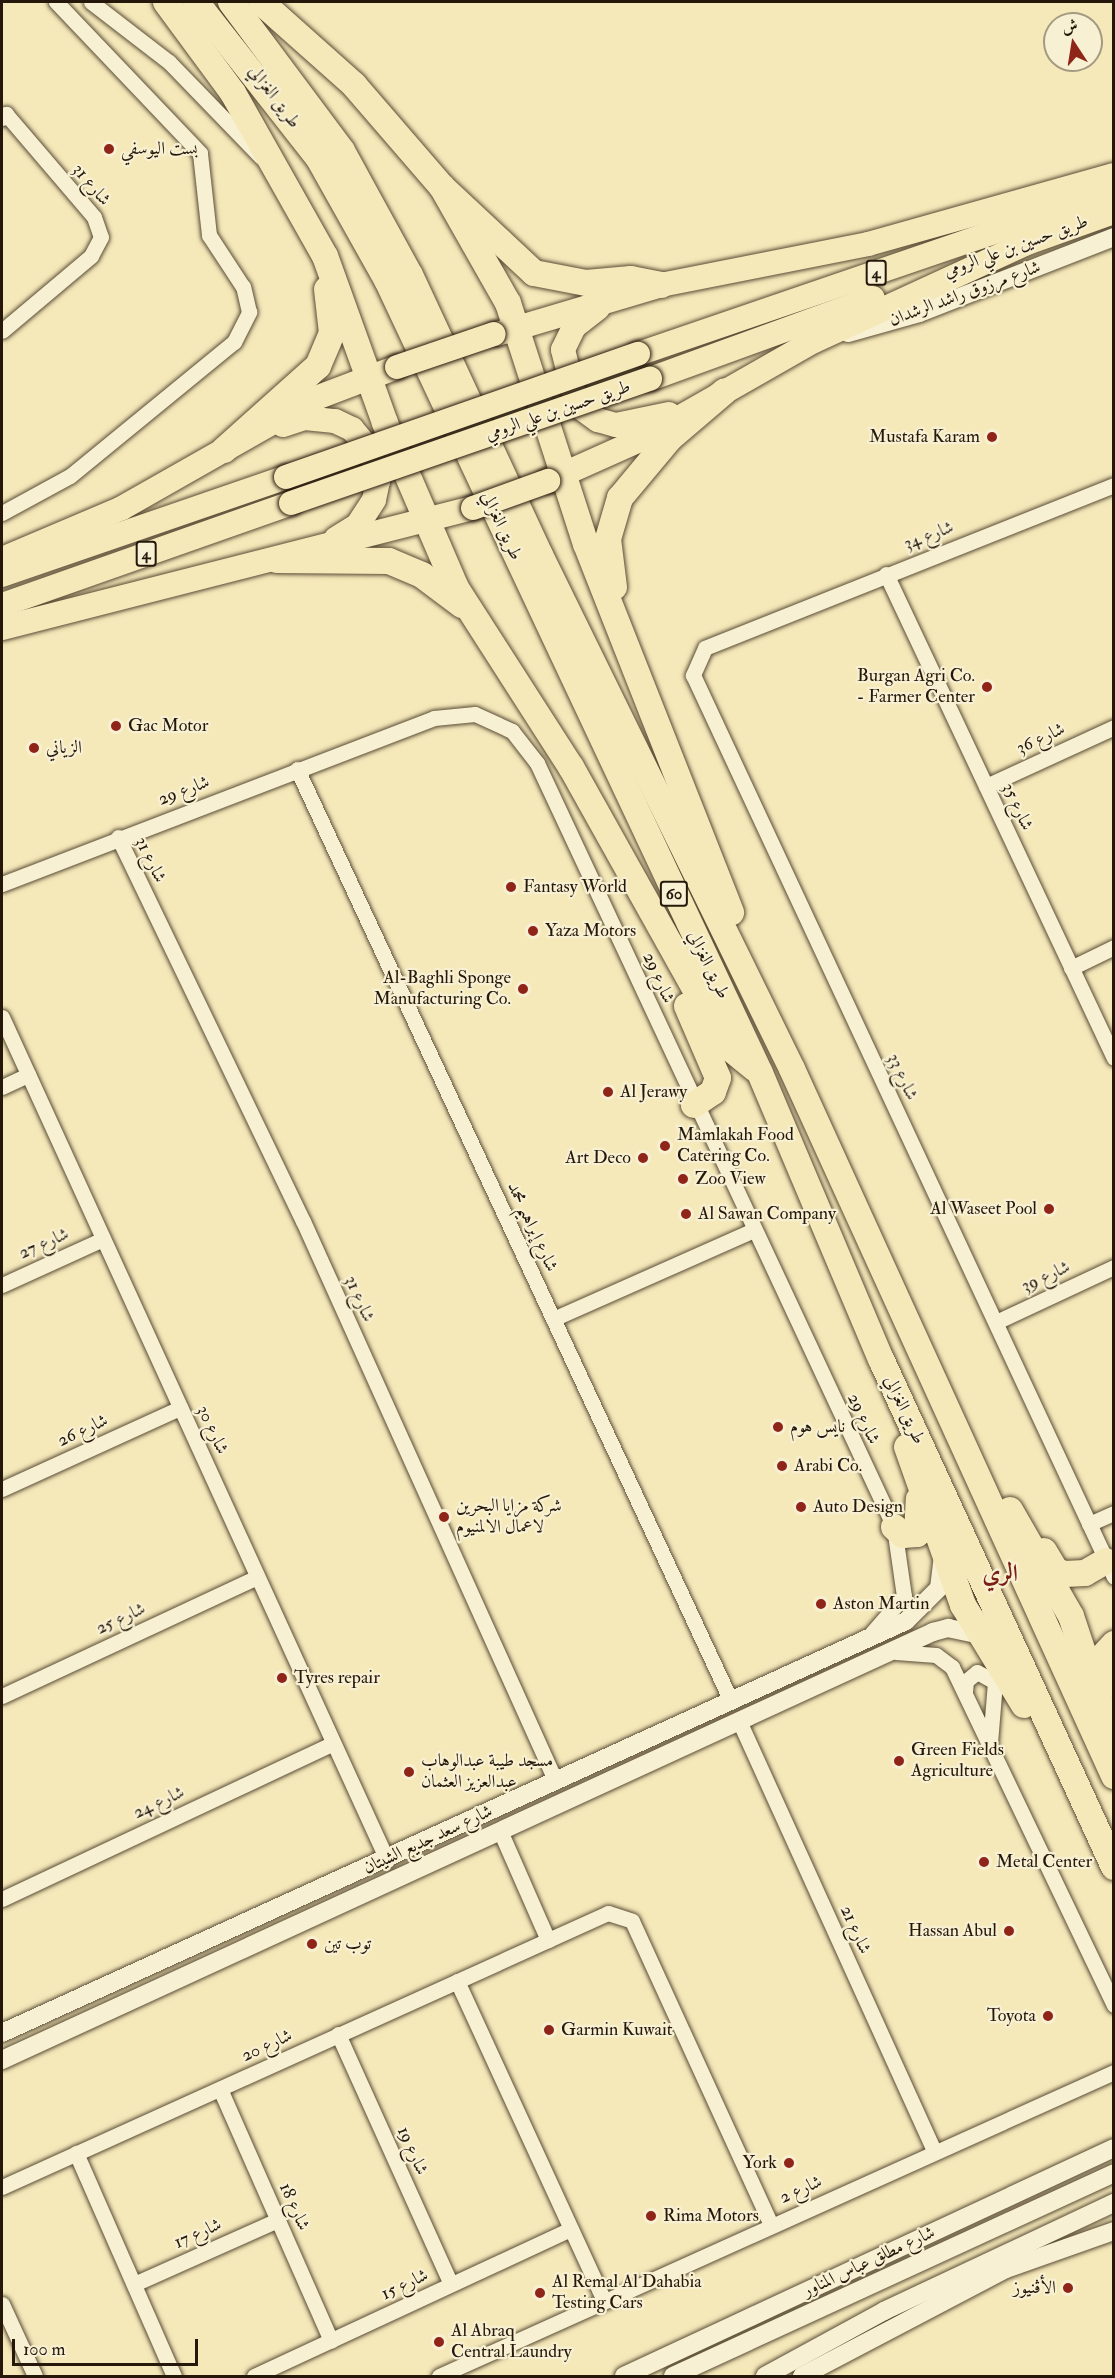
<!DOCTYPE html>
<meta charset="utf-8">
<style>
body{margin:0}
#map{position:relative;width:1115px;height:2378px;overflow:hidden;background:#f5e8b9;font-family:"IM FELL Double Pica",Amiri,serif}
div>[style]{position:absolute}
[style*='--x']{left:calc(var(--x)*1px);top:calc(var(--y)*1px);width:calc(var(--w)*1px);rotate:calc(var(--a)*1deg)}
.roads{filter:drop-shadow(0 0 2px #594c36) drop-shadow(0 0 2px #594c36)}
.minor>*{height:15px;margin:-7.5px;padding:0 7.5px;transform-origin:7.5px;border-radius:7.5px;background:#f8f0d2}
.tertiary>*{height:18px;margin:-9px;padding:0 9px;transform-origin:9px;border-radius:9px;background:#f8f0d2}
.trunk>*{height:24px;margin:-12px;padding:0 12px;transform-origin:12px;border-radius:12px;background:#f5e8b9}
.motorway>*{height:26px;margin:-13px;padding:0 13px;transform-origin:13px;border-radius:13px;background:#f5e8b9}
.bridges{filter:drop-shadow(0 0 2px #25180b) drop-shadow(0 0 2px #25180b)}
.trunk-bridge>*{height:24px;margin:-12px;padding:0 12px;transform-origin:12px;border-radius:12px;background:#f5e8b9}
.dots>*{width:16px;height:16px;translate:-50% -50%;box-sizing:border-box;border:3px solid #f8f0d2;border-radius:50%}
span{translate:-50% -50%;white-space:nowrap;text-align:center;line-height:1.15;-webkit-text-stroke:4.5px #f8f0d2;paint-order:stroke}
.shield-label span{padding:2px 4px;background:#f8f0d2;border:2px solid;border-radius:4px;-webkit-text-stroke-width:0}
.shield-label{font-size:16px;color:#25180b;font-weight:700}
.street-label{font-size:18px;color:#25180b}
.poi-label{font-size:18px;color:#25180b}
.left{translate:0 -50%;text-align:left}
.right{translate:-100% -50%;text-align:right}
.district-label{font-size:24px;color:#7a1f14;font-weight:700}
.frame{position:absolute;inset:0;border:3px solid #25180b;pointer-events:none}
.north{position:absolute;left:1043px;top:12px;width:60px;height:60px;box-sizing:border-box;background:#f8f0d2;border:2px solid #a49a82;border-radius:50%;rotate:348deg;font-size:16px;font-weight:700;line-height:24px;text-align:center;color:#25180b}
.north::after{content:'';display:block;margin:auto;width:21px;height:27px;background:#8f2418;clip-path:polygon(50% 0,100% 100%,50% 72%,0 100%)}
.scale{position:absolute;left:12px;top:2339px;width:186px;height:27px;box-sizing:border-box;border:3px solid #25180b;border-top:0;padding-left:8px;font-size:18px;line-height:21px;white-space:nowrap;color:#25180b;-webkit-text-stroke:4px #f8f0d2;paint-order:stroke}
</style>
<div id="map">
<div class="roads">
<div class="minor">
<div style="--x:91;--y:2;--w:98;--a:37.6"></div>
<div style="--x:169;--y:62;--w:132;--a:45.9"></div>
<div style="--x:2;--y:118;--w:6;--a:-45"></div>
<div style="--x:6;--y:114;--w:135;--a:49.5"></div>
<div style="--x:94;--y:217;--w:21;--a:71"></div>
<div style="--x:101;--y:237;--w:21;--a:118"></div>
<div style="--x:91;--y:256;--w:116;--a:139.9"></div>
<div style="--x:1114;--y:485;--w:440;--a:158.3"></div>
<div style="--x:705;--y:648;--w:30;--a:114"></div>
<div style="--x:693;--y:675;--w:995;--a:64.98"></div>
<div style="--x:2;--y:513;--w:77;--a:-28.6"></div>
<div style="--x:70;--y:476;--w:212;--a:-39.3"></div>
<div style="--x:234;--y:342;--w:34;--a:-63"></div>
<div style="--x:249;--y:312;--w:26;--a:-103"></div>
<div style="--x:243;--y:287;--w:62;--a:-123.2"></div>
<div style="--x:209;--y:235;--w:82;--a:-96.3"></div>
<div style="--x:200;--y:153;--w:209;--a:-133.6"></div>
<div style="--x:886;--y:574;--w:535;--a:64.78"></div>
<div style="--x:297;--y:769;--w:1028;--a:65.03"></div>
<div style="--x:986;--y:786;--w:141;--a:-24.7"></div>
<div style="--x:118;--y:837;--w:426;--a:64.3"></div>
<div style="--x:303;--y:1221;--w:615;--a:65.73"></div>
<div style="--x:2;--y:884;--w:463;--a:-21"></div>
<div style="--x:434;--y:718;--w:41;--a:-5.6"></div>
<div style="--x:475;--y:714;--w:41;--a:24.7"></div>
<div style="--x:512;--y:731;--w:41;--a:52"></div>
<div style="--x:537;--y:763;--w:843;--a:64.95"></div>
<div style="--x:894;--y:1527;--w:70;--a:81.8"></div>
<div style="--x:904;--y:1596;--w:50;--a:131"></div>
<div style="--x:1071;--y:968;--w:48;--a:-26"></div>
<div style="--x:2;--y:1017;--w:927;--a:65.45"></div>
<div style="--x:2;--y:1087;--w:29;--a:-25"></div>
<div style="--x:2;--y:1285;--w:111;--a:-24.5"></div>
<div style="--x:553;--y:1319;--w:218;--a:-23.9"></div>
<div style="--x:996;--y:1322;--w:130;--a:-25"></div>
<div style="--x:2;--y:1489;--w:196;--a:-24.5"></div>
<div style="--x:1089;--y:1524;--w:27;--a:-24"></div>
<div style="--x:896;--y:1652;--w:40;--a:4.3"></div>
<div style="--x:936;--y:1655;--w:20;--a:37"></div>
<div style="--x:952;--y:1667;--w:375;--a:64.4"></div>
<div style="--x:965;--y:1692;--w:11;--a:-85"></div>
<div style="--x:966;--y:1681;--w:14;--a:-39"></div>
<div style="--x:977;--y:1672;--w:21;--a:29"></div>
<div style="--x:995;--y:1682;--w:61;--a:94.7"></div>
<div style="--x:2;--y:1696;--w:281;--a:-25"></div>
<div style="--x:740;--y:1723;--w:471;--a:65.6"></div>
<div style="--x:501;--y:1833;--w:117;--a:66.3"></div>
<div style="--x:2;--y:1899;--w:366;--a:-25.2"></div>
<div style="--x:457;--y:1981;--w:351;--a:65.3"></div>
<div style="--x:338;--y:2034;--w:274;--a:65.7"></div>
<div style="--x:220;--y:2089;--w:275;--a:66.2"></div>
<div style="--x:76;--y:2153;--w:244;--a:66.3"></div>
<div style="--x:2;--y:2187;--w:665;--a:-24.33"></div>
<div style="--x:608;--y:1913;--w:25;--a:18"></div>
<div style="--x:632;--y:1921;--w:334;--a:65.4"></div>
<div style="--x:134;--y:2284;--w:158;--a:-24"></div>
<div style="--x:2;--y:2304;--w:79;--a:65.4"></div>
<div style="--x:254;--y:2376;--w:349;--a:-24.9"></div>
<div style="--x:439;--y:2376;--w:740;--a:-24.25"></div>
</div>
<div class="tertiary">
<div style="--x:848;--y:333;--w:74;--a:-15.7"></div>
<div style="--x:919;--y:313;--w:209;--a:-21.3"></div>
<div style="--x:2;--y:2033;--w:993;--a:-24.5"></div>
<div style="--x:906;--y:1621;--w:47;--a:-45"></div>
<div style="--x:939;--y:1588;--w:32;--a:-83"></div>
<div style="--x:2;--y:2060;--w:1025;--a:-24.69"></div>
<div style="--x:933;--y:1632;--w:16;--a:-15"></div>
<div style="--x:948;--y:1628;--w:35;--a:12"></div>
<div style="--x:624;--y:2376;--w:540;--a:-24.95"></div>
<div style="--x:673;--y:2376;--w:485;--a:-24.7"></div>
<div style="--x:765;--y:2376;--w:136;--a:-28.6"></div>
<div style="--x:884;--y:2311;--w:254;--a:-25.2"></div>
<div style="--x:802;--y:2376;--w:230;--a:-27.7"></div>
<div style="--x:1006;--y:2269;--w:114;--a:-19.4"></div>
</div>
<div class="trunk">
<div style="--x:1016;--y:247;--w:104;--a:-19.7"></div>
<div style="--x:598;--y:308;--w:31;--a:142"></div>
<div style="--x:574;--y:327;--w:25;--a:116"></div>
<div style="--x:563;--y:350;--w:57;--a:75.7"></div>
<div style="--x:577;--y:405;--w:26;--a:36"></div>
<div style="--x:598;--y:420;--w:19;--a:16"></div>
<div style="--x:616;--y:425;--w:54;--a:-11.7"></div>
<div style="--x:497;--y:334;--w:171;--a:-16.6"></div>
<div style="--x:661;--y:285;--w:211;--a:-11.2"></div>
<div style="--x:868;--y:244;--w:255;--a:-15.7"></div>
<div style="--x:638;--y:354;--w:503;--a:-18.9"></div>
<div style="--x:650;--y:379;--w:237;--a:-20"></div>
<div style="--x:283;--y:425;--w:23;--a:-18"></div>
<div style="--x:305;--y:418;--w:30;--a:6"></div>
<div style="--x:335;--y:421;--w:19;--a:25"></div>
<div style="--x:352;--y:429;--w:30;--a:50"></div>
<div style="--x:371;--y:452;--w:30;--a:76"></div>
<div style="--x:378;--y:481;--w:19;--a:102"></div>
<div style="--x:374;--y:500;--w:30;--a:123"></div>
<div style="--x:358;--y:525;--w:26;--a:148"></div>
<div style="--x:548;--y:481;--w:103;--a:-24.1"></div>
<div style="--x:642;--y:439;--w:198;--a:-29.7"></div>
<div style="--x:814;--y:341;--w:239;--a:-24.7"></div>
<div style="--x:2;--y:559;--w:130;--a:-23"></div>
<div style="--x:122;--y:508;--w:223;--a:-29.6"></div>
<div style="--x:316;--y:398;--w:87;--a:-20.9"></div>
<div style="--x:2;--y:575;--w:300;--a:-19"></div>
<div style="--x:2;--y:605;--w:306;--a:-19.4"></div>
<div style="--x:2;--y:628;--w:486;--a:-14.3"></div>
</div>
<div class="motorway">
<div style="--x:166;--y:2;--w:113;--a:53.6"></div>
<div style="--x:233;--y:93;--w:187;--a:60.6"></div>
<div style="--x:325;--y:256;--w:177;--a:70.2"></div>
<div style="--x:385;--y:423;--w:180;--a:66.7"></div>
<div style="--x:456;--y:588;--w:213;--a:57.3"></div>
<div style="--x:571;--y:767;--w:320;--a:60.8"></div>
<div style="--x:727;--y:1046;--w:36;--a:39"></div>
<div style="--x:196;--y:2;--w:199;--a:51.9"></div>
<div style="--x:319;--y:159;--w:139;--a:60.7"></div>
<div style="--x:387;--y:280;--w:876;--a:64.81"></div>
<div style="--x:760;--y:1073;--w:311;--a:67.1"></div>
<div style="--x:881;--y:1359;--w:559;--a:65.36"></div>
<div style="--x:231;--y:2;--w:186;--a:53.3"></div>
<div style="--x:342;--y:151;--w:141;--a:61.3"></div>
<div style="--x:410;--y:275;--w:309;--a:65.1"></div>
<div style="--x:540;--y:555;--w:572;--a:63.88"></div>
<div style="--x:792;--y:1069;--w:777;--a:65.51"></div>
<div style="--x:261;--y:2;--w:125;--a:41.7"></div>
<div style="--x:354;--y:85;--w:135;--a:49.2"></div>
<div style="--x:442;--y:187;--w:126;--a:43.1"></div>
<div style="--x:534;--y:273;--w:53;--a:10.9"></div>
<div style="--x:586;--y:283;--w:45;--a:-5.1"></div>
<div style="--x:631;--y:279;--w:31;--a:11"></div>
<div style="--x:442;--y:187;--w:133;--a:60.4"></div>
<div style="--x:508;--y:303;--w:253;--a:72.1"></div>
<div style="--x:586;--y:544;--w:396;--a:68.5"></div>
<div style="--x:224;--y:450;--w:126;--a:-41.8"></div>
<div style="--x:318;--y:366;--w:36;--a:-67"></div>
<div style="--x:332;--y:333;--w:44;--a:-96.5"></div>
<div style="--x:277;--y:560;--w:112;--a:0.5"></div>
<div style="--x:389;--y:561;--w:36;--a:23"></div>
<div style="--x:422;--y:575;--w:50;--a:36.9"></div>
<div style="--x:614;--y:587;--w:48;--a:-97.1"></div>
<div style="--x:608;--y:539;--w:43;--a:-73.7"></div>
<div style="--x:620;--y:498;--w:78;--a:-50.2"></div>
<div style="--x:670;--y:438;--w:72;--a:-40.5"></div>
<div style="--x:687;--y:1006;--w:78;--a:66.7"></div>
<div style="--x:718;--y:1078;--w:15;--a:110"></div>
<div style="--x:713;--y:1092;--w:23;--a:146"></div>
<div style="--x:907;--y:1447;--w:168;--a:70.5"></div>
<div style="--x:963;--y:1605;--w:117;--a:58.6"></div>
<div style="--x:1010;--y:1510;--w:122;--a:60.1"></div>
<div style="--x:1071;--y:1616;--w:130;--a:71.6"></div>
<div style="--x:894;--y:1527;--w:12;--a:42"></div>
<div style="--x:903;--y:1535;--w:14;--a:-4"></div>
<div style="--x:917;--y:1534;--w:35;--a:-87"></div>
<div style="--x:1044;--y:1551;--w:23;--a:59"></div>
<div style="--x:1056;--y:1571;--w:9;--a:18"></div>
<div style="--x:1065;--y:1574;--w:20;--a:-3"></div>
<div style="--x:1085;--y:1573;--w:24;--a:-30"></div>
<div style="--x:1108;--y:1685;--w:28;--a:-105"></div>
<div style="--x:1101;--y:1658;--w:19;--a:-47"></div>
</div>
</div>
<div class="bridges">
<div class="trunk-bridge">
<div style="--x:397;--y:367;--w:102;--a:-18.8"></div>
<div style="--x:286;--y:477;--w:373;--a:-19.3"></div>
<div style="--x:291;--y:503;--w:380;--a:-19.1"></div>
<div style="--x:473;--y:508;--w:80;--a:-19.8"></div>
</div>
</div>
<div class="dots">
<div style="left:109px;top:149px;background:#8f2418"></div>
<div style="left:992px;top:437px;background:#8f2418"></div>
<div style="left:987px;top:687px;background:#8f2418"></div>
<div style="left:116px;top:726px;background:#8f2418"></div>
<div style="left:34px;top:748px;background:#8f2418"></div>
<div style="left:511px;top:887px;background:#8f2418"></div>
<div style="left:533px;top:931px;background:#8f2418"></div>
<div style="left:523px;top:989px;background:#8f2418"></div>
<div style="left:608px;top:1092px;background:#8f2418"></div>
<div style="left:665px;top:1146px;background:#8f2418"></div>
<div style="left:643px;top:1158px;background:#8f2418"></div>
<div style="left:683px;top:1179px;background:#8f2418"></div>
<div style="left:1049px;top:1209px;background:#8f2418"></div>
<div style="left:686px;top:1214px;background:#8f2418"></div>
<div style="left:778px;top:1427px;background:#8f2418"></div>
<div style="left:782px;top:1466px;background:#8f2418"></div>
<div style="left:801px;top:1507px;background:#8f2418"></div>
<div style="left:444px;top:1517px;background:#8f2418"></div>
<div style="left:821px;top:1604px;background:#8f2418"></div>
<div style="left:282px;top:1678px;background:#8f2418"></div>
<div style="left:899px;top:1761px;background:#8f2418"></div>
<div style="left:409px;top:1772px;background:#8f2418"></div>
<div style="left:984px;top:1862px;background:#8f2418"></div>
<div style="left:1009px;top:1931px;background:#8f2418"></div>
<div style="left:312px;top:1944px;background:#8f2418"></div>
<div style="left:1048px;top:2016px;background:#8f2418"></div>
<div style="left:549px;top:2030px;background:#8f2418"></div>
<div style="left:789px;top:2163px;background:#8f2418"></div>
<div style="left:651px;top:2216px;background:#8f2418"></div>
<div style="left:1068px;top:2288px;background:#8f2418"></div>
<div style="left:540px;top:2293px;background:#8f2418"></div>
<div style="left:439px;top:2342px;background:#8f2418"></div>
</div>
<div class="shield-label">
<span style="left:876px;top:273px">4</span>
<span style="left:146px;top:554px">4</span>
<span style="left:674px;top:894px">60</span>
</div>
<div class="street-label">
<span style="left:274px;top:97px;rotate:53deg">طريق الغزالي</span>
<span style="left:91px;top:185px;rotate:50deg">شارع 31</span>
<span style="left:1016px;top:247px;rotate:-20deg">طريق حسين بن علي الرومي</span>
<span style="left:965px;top:294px;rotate:-20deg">شارع مرزوق راشد الرشدان</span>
<span style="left:558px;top:411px;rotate:-19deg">طريق حسين بن علي الرومي</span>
<span style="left:501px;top:526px;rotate:65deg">طريق الغزالي</span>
<span style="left:929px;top:536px;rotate:-21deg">شارع 34</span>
<span style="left:1041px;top:739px;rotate:-25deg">شارع 36</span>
<span style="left:184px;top:791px;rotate:-21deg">شارع 29</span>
<span style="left:1017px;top:807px;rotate:65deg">شارع 35</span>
<span style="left:150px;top:860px;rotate:64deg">شارع 31</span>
<span style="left:708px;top:965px;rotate:64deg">طريق الغزالي</span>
<span style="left:658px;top:978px;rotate:66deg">شارع 29</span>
<span style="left:902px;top:1077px;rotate:65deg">شارع 33</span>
<span style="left:532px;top:1227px;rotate:65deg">شارع إبراهيم محمد</span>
<span style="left:44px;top:1244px;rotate:-24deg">شارع 27</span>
<span style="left:1046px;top:1277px;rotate:-25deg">شارع 39</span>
<span style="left:359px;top:1299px;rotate:66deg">شارع 31</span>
<span style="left:904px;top:1410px;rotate:65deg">طريق الغزالي</span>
<span style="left:863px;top:1419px;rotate:65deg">شارع 29</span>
<span style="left:212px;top:1430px;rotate:65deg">شارع 30</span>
<span style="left:83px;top:1431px;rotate:-25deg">شارع 26</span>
<span style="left:121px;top:1619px;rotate:-25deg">شارع 25</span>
<span style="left:159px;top:1803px;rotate:-25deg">شارع 24</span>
<span style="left:428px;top:1840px;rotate:-25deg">شارع سعد جديع الشيتان</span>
<span style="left:855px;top:1930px;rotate:66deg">شارع 21</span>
<span style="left:267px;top:2046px;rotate:-25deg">شارع 20</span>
<span style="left:412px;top:2151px;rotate:66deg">شارع 19</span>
<span style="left:801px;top:2190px;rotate:-24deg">شارع 2</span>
<span style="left:294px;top:2207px;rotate:66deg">شارع 18</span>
<span style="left:198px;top:2234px;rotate:-24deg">شارع 17</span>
<span style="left:869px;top:2262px;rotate:-25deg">شارع مطلق عباس المناور</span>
<span style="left:405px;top:2285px;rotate:-25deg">شارع 15</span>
</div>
<div class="poi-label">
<span class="left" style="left:121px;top:149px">بست اليوسفي</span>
<span class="right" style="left:980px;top:437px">Mustafa Karam</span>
<span class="right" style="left:975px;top:687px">Burgan Agri Co.<br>- Farmer Center</span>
<span class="left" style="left:128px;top:726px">Gac Motor</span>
<span class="left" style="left:46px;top:748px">الزياني</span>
<span class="left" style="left:523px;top:887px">Fantasy World</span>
<span class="left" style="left:545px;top:931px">Yaza Motors</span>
<span class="right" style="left:511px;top:989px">Al-Baghli Sponge<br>Manufacturing Co.</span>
<span class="left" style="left:620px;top:1092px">Al Jerawy</span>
<span class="left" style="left:677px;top:1146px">Mamlakah Food<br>Catering Co.</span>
<span class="right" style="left:631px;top:1158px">Art Deco</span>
<span class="left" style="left:695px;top:1179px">Zoo View</span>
<span class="right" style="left:1037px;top:1209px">Al Waseet Pool</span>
<span class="left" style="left:698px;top:1214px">Al Sawan Company</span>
<span class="left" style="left:790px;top:1427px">نايس هوم</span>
<span class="left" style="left:794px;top:1466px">Arabi Co.</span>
<span class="left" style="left:456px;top:1517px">شركة مزايا البحرين<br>لاعمال الالمنيوم</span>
<span class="left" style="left:813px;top:1507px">Auto Design</span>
<span class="left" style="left:833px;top:1604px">Aston Martin</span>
<span class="left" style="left:294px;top:1678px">Tyres repair</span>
<span class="left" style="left:911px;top:1761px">Green Fields<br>Agriculture</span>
<span class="left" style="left:421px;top:1772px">مسجد طيبة عبدالوهاب<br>عبدالعزيز العثمان</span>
<span class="left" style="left:996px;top:1862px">Metal Center</span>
<span class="right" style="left:997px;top:1931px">Hassan Abul</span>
<span class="left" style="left:324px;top:1944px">توب تين</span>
<span class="right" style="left:1036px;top:2016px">Toyota</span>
<span class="left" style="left:561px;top:2030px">Garmin Kuwait</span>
<span class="right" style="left:777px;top:2163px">York</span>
<span class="left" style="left:663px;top:2216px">Rima Motors</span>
<span class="left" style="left:552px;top:2293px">Al Remal Al Dahabia<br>Testing Cars</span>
<span class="right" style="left:1056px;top:2288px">الأڤنيوز</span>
<span class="left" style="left:451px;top:2342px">Al Abraq<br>Central Laundry</span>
</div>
<div class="district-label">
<span style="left:1000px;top:1574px">الري</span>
</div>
<div class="frame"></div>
<div class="north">ش</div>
<div class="scale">100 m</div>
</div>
